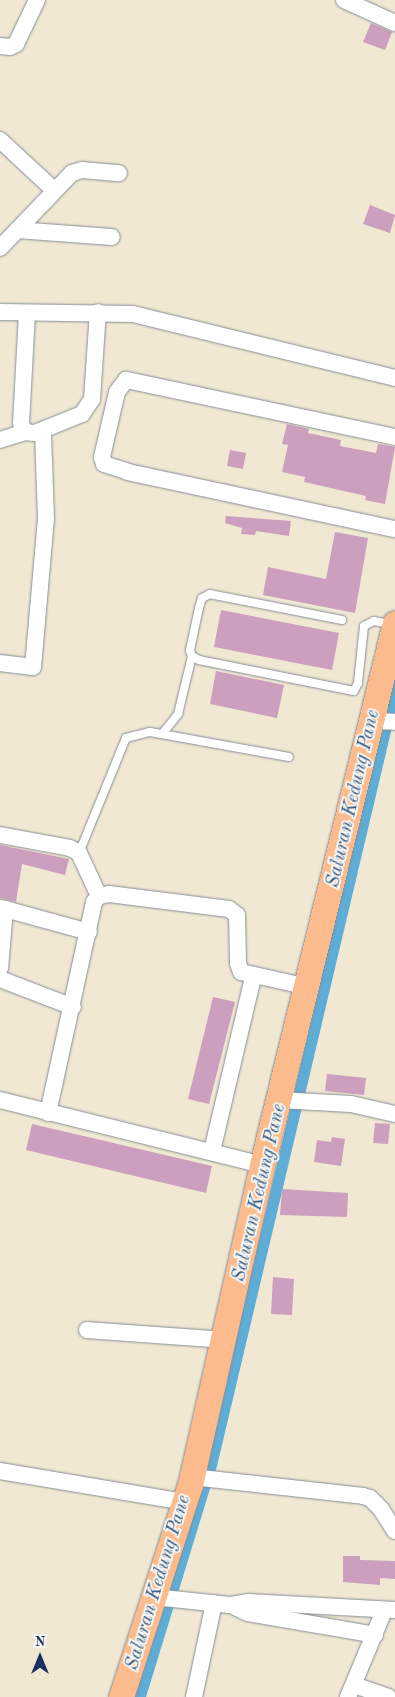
<!DOCTYPE html>
<style>
body{margin:0}
#map{position:relative;width:395px;height:1697px;overflow:hidden;background:#f0e8d2;font-family:"Old Standard TT",serif}
div>[style]{position:absolute}
[style*='--x']{left:calc(var(--x)*1px);top:calc(var(--y)*1px);width:calc(var(--w)*1px);rotate:calc(var(--a)*1deg)}
.water>*{inset:0;background:#5dadd7}
.building>*{inset:0;background:#cc9fbe}
.roads{filter:drop-shadow(0 0 1px #868c98) drop-shadow(0 0 1px #868c98)}
.lane>*{height:8px;margin:-4px;padding:0 4px;transform-origin:4px;border-radius:4px;background:#fff}
.street>*{height:16px;margin:-8px;padding:0 8px;transform-origin:8px;border-radius:8px;background:#fff}
.primary>*{height:25px;margin:-12.5px;padding:0 12.5px;transform-origin:12.5px;border-radius:12.5px;background:#fbbb8c}
span{translate:-50% -50%;white-space:nowrap;text-align:center;line-height:1.15;-webkit-text-stroke:4px #f6f6f2;paint-order:stroke}
.water-label{font-size:19px;color:#2f5582;font-style:italic}
.north{position:absolute;left:15px;top:1632px;width:50px;height:50px;-webkit-text-stroke:4px #f6f6f2;paint-order:stroke;rotate:0deg;font-size:14px;font-weight:700;line-height:20px;text-align:center;color:#1b2f5e}
.north::after{content:'';display:block;margin:auto;width:18px;height:22px;background:#1b2f5e;clip-path:polygon(50% 0,100% 100%,50% 72%,0 100%)}
</style>
<div id="map">
<div class="water">
<div style="clip-path:polygon(395px 667px,395px 715px,217px 1466px,146px 1697px,134px 1697px,206px 1464px)"></div>
</div>
<div class="building">
<div style="clip-path:polygon(371px 23px,392px 32px,385px 50px,363px 42px)"></div>
<div style="clip-path:polygon(370px 205px,395px 215px,390px 233px,363px 224px)"></div>
<div style="clip-path:polygon(287px 424px,309px 429px,308px 433px,341px 440px,340px 446px,376px 453px,378px 444px,395px 447px,385px 504px,365px 500px,366px 496px,304px 482px,305px 477px,282px 472px,288px 445px,282px 444px)"></div>
<div style="clip-path:polygon(230px 450px,246px 453px,243px 469px,227px 466px)"></div>
<div style="clip-path:polygon(226px 516px,291px 521px,289px 536px,256px 531px,255px 535px,241px 534px,242px 528px,225px 523px)"></div>
<div style="clip-path:polygon(335px 532px,368px 538px,355px 613px,263px 595px,268px 567px,326px 579px)"></div>
<div style="clip-path:polygon(221px 610px,339px 633px,332px 670px,214px 647px)"></div>
<div style="clip-path:polygon(216px 671px,284px 685px,277px 718px,210px 704px)"></div>
<div style="clip-path:polygon(0 845px,69px 859px,65px 875px,22px 864px,16px 902px,0 898px)"></div>
<div style="clip-path:polygon(213px 997px,235px 1002px,209px 1104px,188px 1099px)"></div>
<div style="clip-path:polygon(327px 1074px,366px 1078px,364px 1095px,325px 1091px)"></div>
<div style="clip-path:polygon(375px 1123px,390px 1124px,388px 1144px,373px 1143px)"></div>
<div style="clip-path:polygon(32px 1124px,212px 1166px,206px 1193px,26px 1150px)"></div>
<div style="clip-path:polygon(332px 1137px,345px 1139px,341px 1166px,314px 1162px,317px 1140px,331px 1142px)"></div>
<div style="clip-path:polygon(282px 1189px,348px 1193px,347px 1217px,280px 1215px)"></div>
<div style="clip-path:polygon(273px 1277px,294px 1279px,292px 1315px,271px 1314px)"></div>
<div style="clip-path:polygon(343px 1556px,360px 1556px,360px 1560px,395px 1561px,395px 1579px,380px 1578px,380px 1585px,343px 1582px)"></div>
</div>
<div class="roads">
<div class="lane">
<div style="--x:342;--y:620;--w:135;--a:-168.9"></div>
<div style="--x:210;--y:594;--w:9;--a:153"></div>
<div style="--x:202;--y:598;--w:10;--a:107"></div>
<div style="--x:199;--y:608;--w:43;--a:102.1"></div>
<div style="--x:190;--y:650;--w:6;--a:72"></div>
<div style="--x:192;--y:656;--w:8;--a:30"></div>
<div style="--x:199;--y:660;--w:158;--a:11.3"></div>
<div style="--x:354;--y:691;--w:9;--a:-63"></div>
<div style="--x:358;--y:683;--w:57;--a:-84"></div>
<div style="--x:364;--y:626;--w:11;--a:-27"></div>
<div style="--x:374;--y:621;--w:16;--a:11"></div>
<div style="--x:162;--y:734;--w:26;--a:-51"></div>
<div style="--x:178;--y:714;--w:60;--a:-76.4"></div>
<div style="--x:79;--y:853;--w:124;--a:-67.8"></div>
<div style="--x:126;--y:738;--w:25;--a:-14"></div>
<div style="--x:150;--y:732;--w:141;--a:10.2"></div>
</div>
<div class="street">
<div style="--x:344;--y:0;--w:56;--a:24.3"></div>
<div style="--x:0;--y:46;--w:10;--a:6"></div>
<div style="--x:10;--y:47;--w:7;--a:-27"></div>
<div style="--x:16;--y:44;--w:49;--a:-64.5"></div>
<div style="--x:0;--y:140;--w:74;--a:42.8"></div>
<div style="--x:17;--y:230;--w:95;--a:4.2"></div>
<div style="--x:0;--y:248;--w:104;--a:-46.2"></div>
<div style="--x:72;--y:173;--w:10;--a:-17"></div>
<div style="--x:82;--y:170;--w:37;--a:5"></div>
<div style="--x:0;--y:312;--w:133;--a:0.9"></div>
<div style="--x:133;--y:314;--w:270;--a:13.7"></div>
<div style="--x:27;--y:313;--w:110;--a:93.1"></div>
<div style="--x:21;--y:423;--w:9;--a:72"></div>
<div style="--x:24;--y:432;--w:11;--a:5"></div>
<div style="--x:35;--y:433;--w:51;--a:-22"></div>
<div style="--x:82;--y:414;--w:18;--a:-56"></div>
<div style="--x:92;--y:399;--w:87;--a:-86.1"></div>
<div style="--x:395;--y:437;--w:275;--a:-168"></div>
<div style="--x:126;--y:380;--w:15;--a:127"></div>
<div style="--x:117;--y:392;--w:67;--a:103"></div>
<div style="--x:102;--y:457;--w:7;--a:74"></div>
<div style="--x:104;--y:464;--w:25;--a:18"></div>
<div style="--x:128;--y:472;--w:273;--a:12.1"></div>
<div style="--x:0;--y:440;--w:25;--a:-18"></div>
<div style="--x:0;--y:663;--w:33;--a:7"></div>
<div style="--x:33;--y:667;--w:149;--a:-85"></div>
<div style="--x:46;--y:519;--w:87;--a:-92"></div>
<div style="--x:372;--y:721;--w:23;--a:2"></div>
<div style="--x:0;--y:835;--w:71;--a:10.5"></div>
<div style="--x:70;--y:848;--w:10;--a:29"></div>
<div style="--x:79;--y:853;--w:47;--a:65.1"></div>
<div style="--x:0;--y:908;--w:5;--a:11"></div>
<div style="--x:5;--y:909;--w:59;--a:94.8"></div>
<div style="--x:5;--y:909;--w:87;--a:15.3"></div>
<div style="--x:0;--y:979;--w:78;--a:21"></div>
<div style="--x:0;--y:1100;--w:270;--a:13.9"></div>
<div style="--x:279;--y:1100;--w:72;--a:3.2"></div>
<div style="--x:351;--y:1104;--w:45;--a:12.8"></div>
<div style="--x:48;--y:1113;--w:216;--a:-77.7"></div>
<div style="--x:94;--y:902;--w:8;--a:-50"></div>
<div style="--x:99;--y:896;--w:10;--a:-11"></div>
<div style="--x:109;--y:894;--w:121;--a:7.1"></div>
<div style="--x:229;--y:909;--w:10;--a:37"></div>
<div style="--x:237;--y:915;--w:48;--a:88.8"></div>
<div style="--x:238;--y:963;--w:9;--a:72"></div>
<div style="--x:241;--y:972;--w:69;--a:12.6"></div>
<div style="--x:212;--y:1151;--w:179;--a:-76.7"></div>
<div style="--x:87;--y:1330;--w:138;--a:4.1"></div>
<div style="--x:0;--y:1471;--w:188;--a:9.5"></div>
<div style="--x:192;--y:1477;--w:172;--a:6.3"></div>
<div style="--x:363;--y:1496;--w:7;--a:16"></div>
<div style="--x:370;--y:1498;--w:16;--a:45"></div>
<div style="--x:381;--y:1509;--w:26;--a:58"></div>
<div style="--x:154;--y:1597;--w:76;--a:6"></div>
<div style="--x:230;--y:1605;--w:18;--a:-9"></div>
<div style="--x:248;--y:1602;--w:147;--a:3.1"></div>
<div style="--x:235;--y:1607;--w:14;--a:25"></div>
<div style="--x:248;--y:1613;--w:129;--a:9.8"></div>
<div style="--x:354;--y:1685;--w:36;--a:19"></div>
<div style="--x:194;--y:1697;--w:96;--a:-78"></div>
<div style="--x:348;--y:1697;--w:93;--a:-67.3"></div>
</div>
<div class="primary">
<div style="--x:121;--y:1697;--w:223;--a:-72"></div>
<div style="--x:190;--y:1485;--w:328;--a:-77.3"></div>
<div style="--x:262;--y:1165;--w:558;--a:-76.21"></div>
</div>
</div>
<div class="water-label">
<span style="left:354px;top:799px;rotate:-77deg">Saluran Kedung Pane</span>
<span style="left:260px;top:1193px;rotate:-77deg">Saluran Kedung Pane</span>
<span style="left:159px;top:1583px;rotate:-73deg">Saluran Kedung Pane</span>
</div>
<div class="north">N</div>
</div>
